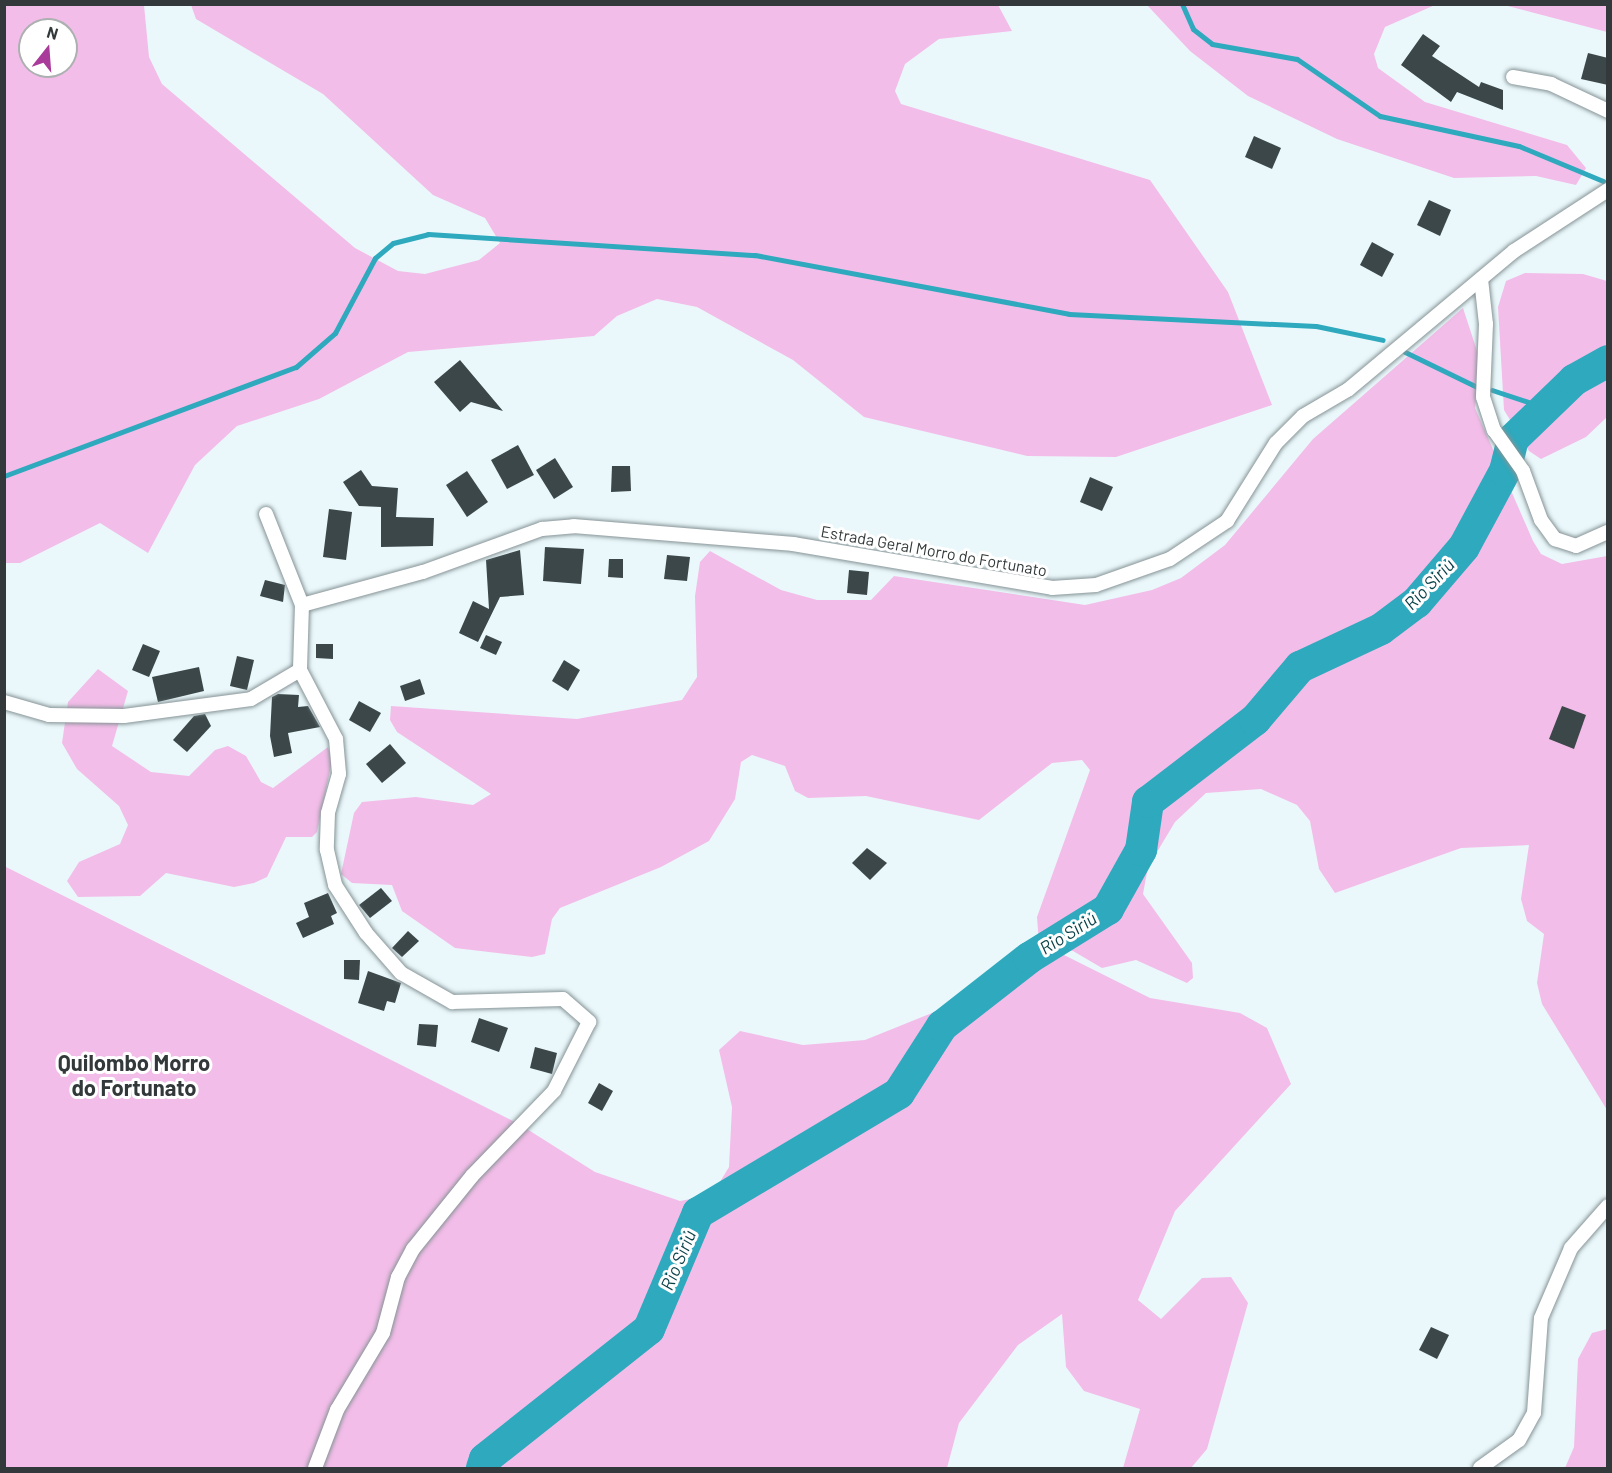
<!DOCTYPE html>
<meta charset="utf-8">
<style>
body{margin:0}
#map{position:relative;width:1612px;height:1473px;overflow:hidden;background:#eaf8fb;font-family:Barlow,sans-serif}
div>[style]{position:absolute}
[style*='--x']{left:calc(var(--x)*1px);top:calc(var(--y)*1px);width:calc(var(--w)*1px);rotate:calc(var(--a)*1deg)}
.green>*{inset:0;background:#f3bde9}
.stream>*{height:5px;margin:-2.5px;padding:0 2.5px;transform-origin:2.5px;border-radius:2.5px;background:#2ea9bd}
.river>*{height:32px;margin:-16px;padding:0 16px;transform-origin:16px;border-radius:16px;background:#2ea9bd}
.building>*{inset:0;background:#3b4749}
.roads{filter:drop-shadow(0 0 2px #869396) drop-shadow(0 0 2px #869396)}
.street>*{height:14px;margin:-7px;padding:0 7px;transform-origin:7px;border-radius:7px;background:#fff}
span{translate:-50% -50%;white-space:nowrap;text-align:center;line-height:1.15;-webkit-text-stroke:6px #fff;paint-order:stroke}
.street-label{font-size:16px;color:#33393a}
.water-label{font-size:18px;color:#083f47;font-style:italic}
.district-label{font-size:22px;color:#33393a;font-weight:700}
.frame{position:absolute;inset:0;border:6px solid #33393a;pointer-events:none}
.north{position:absolute;left:18px;top:18px;width:60px;height:60px;box-sizing:border-box;background:#fff;border:2px solid #adb0b0;border-radius:50%;rotate:17deg;font-size:16px;font-weight:700;line-height:24px;text-align:center;color:#33393a}
.north::after{content:'';display:block;margin:auto;width:21px;height:27px;background:#a93c9b;clip-path:polygon(50% 0,100% 100%,50% 72%,0 100%)}
</style>
<div id="map">
<div class="green">
<div style="clip-path:polygon(evenodd,4px 5px,144px 5px,149px 57px,162px 84px,355px 248px,398px 271px,425px 274px,479px 260px,500px 243px,485px 218px,433px 195px,323px 94px,196px 19px,191px 5px,998px 5px,1012px 31px,939px 39px,905px 64px,895px 91px,901px 104px,1150px 180px,1228px 292px,1272px 405px,1116px 457px,1027px 456px,864px 417px,793px 360px,697px 307px,657px 299px,617px 316px,594px 336px,408px 352px,319px 399px,237px 426px,195px 465px,148px 553px,100px 523px,20px 563px,5px 563px,4px 5px,30px 30px,66px 30px,66px 66px,30px 66px,30px 30px)"></div>
<div style="clip-path:polygon(1147px 5px,1435px 5px,1385px 27px,1374px 54px,1378px 68px,1425px 102px,1567px 145px,1586px 168px,1576px 185px,1536px 176px,1454px 178px,1337px 139px,1248px 96px,1190px 51px)"></div>
<div style="clip-path:polygon(1504px 5px,1607px 5px,1607px 32px)"></div>
<div style="clip-path:polygon(1525px 273px,1583px 274px,1607px 281px,1607px 417px,1586px 437px,1541px 459px,1529px 451px,1504px 410px,1498px 307px,1506px 281px)"></div>
<div style="clip-path:polygon(1463px 308px,1480px 360px,1475px 408px,1533px 541px,1541px 554px,1562px 564px,1607px 556px,1607px 1110px,1542px 1004px,1537px 983px,1544px 934px,1527px 921px,1521px 899px,1529px 845px,1461px 848px,1335px 893px,1319px 869px,1310px 821px,1297px 805px,1261px 789px,1206px 793px,1175px 822px,1148px 867px,1143px 894px,1192px 963px,1193px 978px,1187px 983px,1136px 960px,1102px 968px,1073px 951px,1039px 944px,1037px 917px,1090px 770px,1082px 760px,1052px 763px,979px 820px,866px 796px,808px 798px,795px 791px,785px 766px,752px 755px,741px 762px,735px 799px,709px 841px,661px 867px,560px 908px,552px 919px,545px 954px,532px 957px,455px 948px,402px 911px,392px 885px,352px 883px,341px 874px,354px 813px,362px 802px,416px 797px,473px 805px,491px 794px,397px 732px,390px 720px,391px 706px,577px 719px,682px 700px,697px 677px,695px 596px,700px 562px,710px 551px,781px 590px,817px 600px,871px 600px,894px 576px,1085px 605px,1152px 590px,1181px 578px,1225px 545px,1313px 439px)"></div>
<div style="clip-path:polygon(98px 669px,128px 691px,112px 746px,151px 772px,189px 776px,215px 750px,228px 746px,246px 756px,261px 782px,273px 788px,328px 747px,332px 761px,317px 832px,312px 837px,286px 837px,267px 877px,254px 883px,234px 887px,166px 873px,140px 896px,78px 897px,67px 881px,79px 862px,120px 844px,128px 825px,119px 806px,77px 769px,62px 743px,68px 702px)"></div>
<div style="clip-path:polygon(4px 866px,519px 1124px,595px 1172px,680px 1201px,712px 1195px,729px 1167px,732px 1107px,719px 1050px,740px 1031px,803px 1045px,865px 1040px,979px 994px,1033px 960px,1064px 955px,1150px 998px,1240px 1013px,1267px 1028px,1291px 1084px,1175px 1211px,1138px 1300px,1161px 1319px,1202px 1278px,1231px 1277px,1248px 1303px,1207px 1449px,1191px 1468px,1123px 1468px,1140px 1409px,1084px 1391px,1066px 1367px,1062px 1314px,1018px 1345px,959px 1423px,947px 1468px,5px 1468px)"></div>
<div style="clip-path:polygon(1607px 1329px,1607px 1468px,1565px 1468px,1574px 1447px,1578px 1359px,1592px 1333px)"></div>
</div>
<div class="stream">
<div style="--x:1182;--y:4;--w:27;--a:66"></div>
<div style="--x:1193;--y:29;--w:24;--a:38"></div>
<div style="--x:1212;--y:44;--w:86;--a:10"></div>
<div style="--x:1297;--y:59;--w:101;--a:34.5"></div>
<div style="--x:1380;--y:116;--w:142;--a:12.2"></div>
<div style="--x:1519;--y:146;--w:91;--a:22.6"></div>
<div style="--x:1405;--y:352;--w:80;--a:25.9"></div>
<div style="--x:1492;--y:390;--w:54;--a:18.4"></div>
<div style="--x:4;--y:476;--w:312;--a:-20.5"></div>
<div style="--x:296;--y:367;--w:52;--a:-41.1"></div>
<div style="--x:335;--y:333;--w:85;--a:-61.9"></div>
<div style="--x:375;--y:258;--w:23;--a:-40"></div>
<div style="--x:393;--y:243;--w:36;--a:-14"></div>
<div style="--x:428;--y:234;--w:328;--a:3.7"></div>
<div style="--x:755;--y:255;--w:319;--a:10.6"></div>
<div style="--x:1069;--y:314;--w:247;--a:2.8"></div>
<div style="--x:1316;--y:326;--w:68;--a:11.8"></div>
</div>
<div class="river">
<div style="--x:482;--y:1468;--w:9;--a:-72"></div>
<div style="--x:485;--y:1459;--w:209;--a:-38.4"></div>
<div style="--x:649;--y:1329;--w:126;--a:-67.1"></div>
<div style="--x:698;--y:1213;--w:234;--a:-30.8"></div>
<div style="--x:899;--y:1093;--w:80;--a:-57.3"></div>
<div style="--x:942;--y:1026;--w:110;--a:-38"></div>
<div style="--x:1029;--y:958;--w:93;--a:-31.8"></div>
<div style="--x:1108;--y:909;--w:68;--a:-60.8"></div>
<div style="--x:1141;--y:850;--w:49;--a:-81.7"></div>
<div style="--x:1148;--y:802;--w:135;--a:-37.5"></div>
<div style="--x:1255;--y:720;--w:70;--a:-49.7"></div>
<div style="--x:1300;--y:667;--w:89;--a:-25.1"></div>
<div style="--x:1381;--y:629;--w:45;--a:-36.9"></div>
<div style="--x:1417;--y:602;--w:72;--a:-49.5"></div>
<div style="--x:1464;--y:547;--w:86;--a:-61.7"></div>
<div style="--x:1505;--y:471;--w:33;--a:-76"></div>
<div style="--x:1513;--y:439;--w:85;--a:-44"></div>
<div style="--x:1574;--y:380;--w:39;--a:-29"></div>
</div>
<div class="building">
<div style="clip-path:polygon(1423px 34px,1440px 46px,1432px 56px,1479px 87px,1481px 82px,1503px 90px,1503px 110px,1457px 92px,1451px 102px,1401px 65px)"></div>
<div style="clip-path:polygon(1588px 53px,1608px 58px,1608px 85px,1581px 79px)"></div>
<div style="clip-path:polygon(1254px 136px,1281px 148px,1272px 169px,1245px 157px)"></div>
<div style="clip-path:polygon(1429px 200px,1451px 210px,1440px 236px,1417px 225px)"></div>
<div style="clip-path:polygon(1372px 242px,1394px 254px,1382px 277px,1360px 265px)"></div>
<div style="clip-path:polygon(460px 360px,503px 411px,471px 402px,460px 412px,434px 382px)"></div>
<div style="clip-path:polygon(518px 445px,534px 475px,507px 489px,491px 460px)"></div>
<div style="clip-path:polygon(555px 458px,573px 487px,554px 499px,536px 470px)"></div>
<div style="clip-path:polygon(612px 466px,630px 466px,631px 491px,611px 492px)"></div>
<div style="clip-path:polygon(361px 470px,372px 486px,398px 488px,396px 517px,434px 518px,433px 546px,381px 547px,381px 507px,359px 506px,343px 482px)"></div>
<div style="clip-path:polygon(467px 471px,488px 502px,467px 517px,446px 485px)"></div>
<div style="clip-path:polygon(1090px 477px,1113px 487px,1102px 511px,1080px 502px)"></div>
<div style="clip-path:polygon(329px 509px,352px 512px,346px 560px,323px 557px)"></div>
<div style="clip-path:polygon(545px 547px,584px 549px,581px 584px,543px 581px)"></div>
<div style="clip-path:polygon(520px 550px,524px 595px,500px 597px,478px 642px,459px 633px,473px 601px,489px 609px,486px 560px)"></div>
<div style="clip-path:polygon(667px 555px,690px 557px,687px 581px,664px 579px)"></div>
<div style="clip-path:polygon(609px 559px,623px 559px,623px 578px,608px 577px)"></div>
<div style="clip-path:polygon(849px 570px,869px 572px,867px 595px,847px 593px)"></div>
<div style="clip-path:polygon(265px 580px,285px 585px,283px 602px,260px 596px)"></div>
<div style="clip-path:polygon(486px 635px,502px 642px,496px 655px,480px 648px)"></div>
<div style="clip-path:polygon(143px 644px,160px 651px,149px 677px,132px 670px)"></div>
<div style="clip-path:polygon(316px 644px,333px 644px,333px 659px,316px 658px)"></div>
<div style="clip-path:polygon(237px 656px,254px 660px,247px 690px,230px 686px)"></div>
<div style="clip-path:polygon(564px 660px,580px 670px,568px 691px,552px 681px)"></div>
<div style="clip-path:polygon(199px 667px,204px 691px,158px 702px,152px 677px)"></div>
<div style="clip-path:polygon(420px 679px,425px 694px,405px 701px,400px 686px)"></div>
<div style="clip-path:polygon(278px 694px,299px 695px,298px 707px,308px 706px,320px 727px,288px 733px,292px 753px,274px 757px,270px 736px,272px 697px)"></div>
<div style="clip-path:polygon(359px 701px,381px 713px,370px 732px,349px 720px)"></div>
<div style="clip-path:polygon(1562px 706px,1586px 715px,1574px 749px,1549px 739px)"></div>
<div style="clip-path:polygon(205px 714px,211px 726px,187px 752px,173px 740px,194px 716px)"></div>
<div style="clip-path:polygon(390px 744px,406px 763px,382px 783px,366px 764px)"></div>
<div style="clip-path:polygon(867px 848px,887px 863px,870px 880px,852px 863px)"></div>
<div style="clip-path:polygon(381px 888px,392px 901px,370px 918px,359px 905px)"></div>
<div style="clip-path:polygon(328px 893px,337px 913px,331px 916px,334px 924px,303px 938px,296px 923px,309px 917px,304px 903px)"></div>
<div style="clip-path:polygon(408px 931px,419px 941px,402px 957px,392px 948px)"></div>
<div style="clip-path:polygon(344px 960px,360px 960px,359px 980px,344px 979px)"></div>
<div style="clip-path:polygon(368px 971px,401px 983px,395px 1003px,387px 1001px,384px 1011px,358px 1003px)"></div>
<div style="clip-path:polygon(479px 1018px,508px 1028px,499px 1052px,471px 1042px)"></div>
<div style="clip-path:polygon(419px 1024px,438px 1025px,436px 1047px,417px 1045px)"></div>
<div style="clip-path:polygon(535px 1047px,557px 1053px,552px 1074px,530px 1068px)"></div>
<div style="clip-path:polygon(599px 1083px,613px 1091px,602px 1111px,588px 1103px)"></div>
<div style="clip-path:polygon(1431px 1327px,1449px 1335px,1437px 1359px,1419px 1350px)"></div>
</div>
<div class="roads">
<div class="street">
<div style="--x:1513;--y:77;--w:39;--a:10"></div>
<div style="--x:1551;--y:84;--w:63;--a:25.3"></div>
<div style="--x:1481;--y:279;--w:45;--a:83.7"></div>
<div style="--x:1486;--y:324;--w:73;--a:92.4"></div>
<div style="--x:1483;--y:397;--w:35;--a:72"></div>
<div style="--x:1494;--y:430;--w:50;--a:54.7"></div>
<div style="--x:1523;--y:471;--w:52;--a:69.8"></div>
<div style="--x:1541;--y:520;--w:24;--a:54"></div>
<div style="--x:1555;--y:539;--w:22;--a:18"></div>
<div style="--x:1576;--y:546;--w:35;--a:-24"></div>
<div style="--x:266;--y:514;--w:98;--a:68.4"></div>
<div style="--x:302;--y:605;--w:65;--a:91.8"></div>
<div style="--x:300;--y:670;--w:78;--a:62.4"></div>
<div style="--x:336;--y:739;--w:35;--a:85"></div>
<div style="--x:339;--y:774;--w:41;--a:105.8"></div>
<div style="--x:328;--y:813;--w:37;--a:92"></div>
<div style="--x:327;--y:850;--w:36;--a:77"></div>
<div style="--x:335;--y:885;--w:57;--a:57.1"></div>
<div style="--x:366;--y:933;--w:53;--a:48.8"></div>
<div style="--x:401;--y:973;--w:59;--a:29.6"></div>
<div style="--x:452;--y:1002;--w:111;--a:-1.5"></div>
<div style="--x:563;--y:999;--w:35;--a:41"></div>
<div style="--x:589;--y:1022;--w:77;--a:116.9"></div>
<div style="--x:554;--y:1091;--w:118;--a:134"></div>
<div style="--x:472;--y:1176;--w:94;--a:128.9"></div>
<div style="--x:413;--y:1249;--w:32;--a:118"></div>
<div style="--x:398;--y:1277;--w:58;--a:105"></div>
<div style="--x:383;--y:1333;--w:90;--a:120.9"></div>
<div style="--x:337;--y:1410;--w:62;--a:110.8"></div>
<div style="--x:302;--y:605;--w:125;--a:-15.3"></div>
<div style="--x:423;--y:572;--w:127;--a:-19.9"></div>
<div style="--x:542;--y:529;--w:32;--a:-5"></div>
<div style="--x:574;--y:526;--w:220;--a:4.7"></div>
<div style="--x:793;--y:544;--w:263;--a:9.6"></div>
<div style="--x:1052;--y:588;--w:44;--a:-3.9"></div>
<div style="--x:1096;--y:585;--w:78;--a:-19.4"></div>
<div style="--x:1170;--y:559;--w:69;--a:-33.7"></div>
<div style="--x:1227;--y:521;--w:92;--a:-57.9"></div>
<div style="--x:1276;--y:443;--w:38;--a:-45"></div>
<div style="--x:1303;--y:416;--w:53;--a:-30.4"></div>
<div style="--x:1349;--y:389;--w:215;--a:-39.9"></div>
<div style="--x:1514;--y:251;--w:112;--a:-33"></div>
<div style="--x:4;--y:702;--w:47;--a:16.1"></div>
<div style="--x:49;--y:715;--w:75;--a:0.8"></div>
<div style="--x:124;--y:716;--w:128;--a:-7.6"></div>
<div style="--x:251;--y:699;--w:57;--a:-30.6"></div>
<div style="--x:1480;--y:1468;--w:48;--a:-35.7"></div>
<div style="--x:1519;--y:1440;--w:31;--a:-61"></div>
<div style="--x:1534;--y:1413;--w:95;--a:-85.8"></div>
<div style="--x:1541;--y:1318;--w:76;--a:-66.8"></div>
<div style="--x:1571;--y:1248;--w:56;--a:-48.6"></div>
</div>
</div>
<div class="street-label">
<span style="left:934px;top:551px;rotate:10deg">Estrada Geral Morro do Fortunato</span>
</div>
<div class="water-label">
<span style="left:1429px;top:584px;rotate:-46deg">Rio Siriú</span>
<span style="left:1068px;top:933px;rotate:-32deg">Rio Siriú</span>
<span style="left:678px;top:1260px;rotate:-67deg">Rio Siriú</span>
</div>
<div class="district-label">
<span style="left:134px;top:1075px">Quilombo Morro<br>do Fortunato</span>
</div>
<div class="frame"></div>
<div class="north">N</div>
</div>
